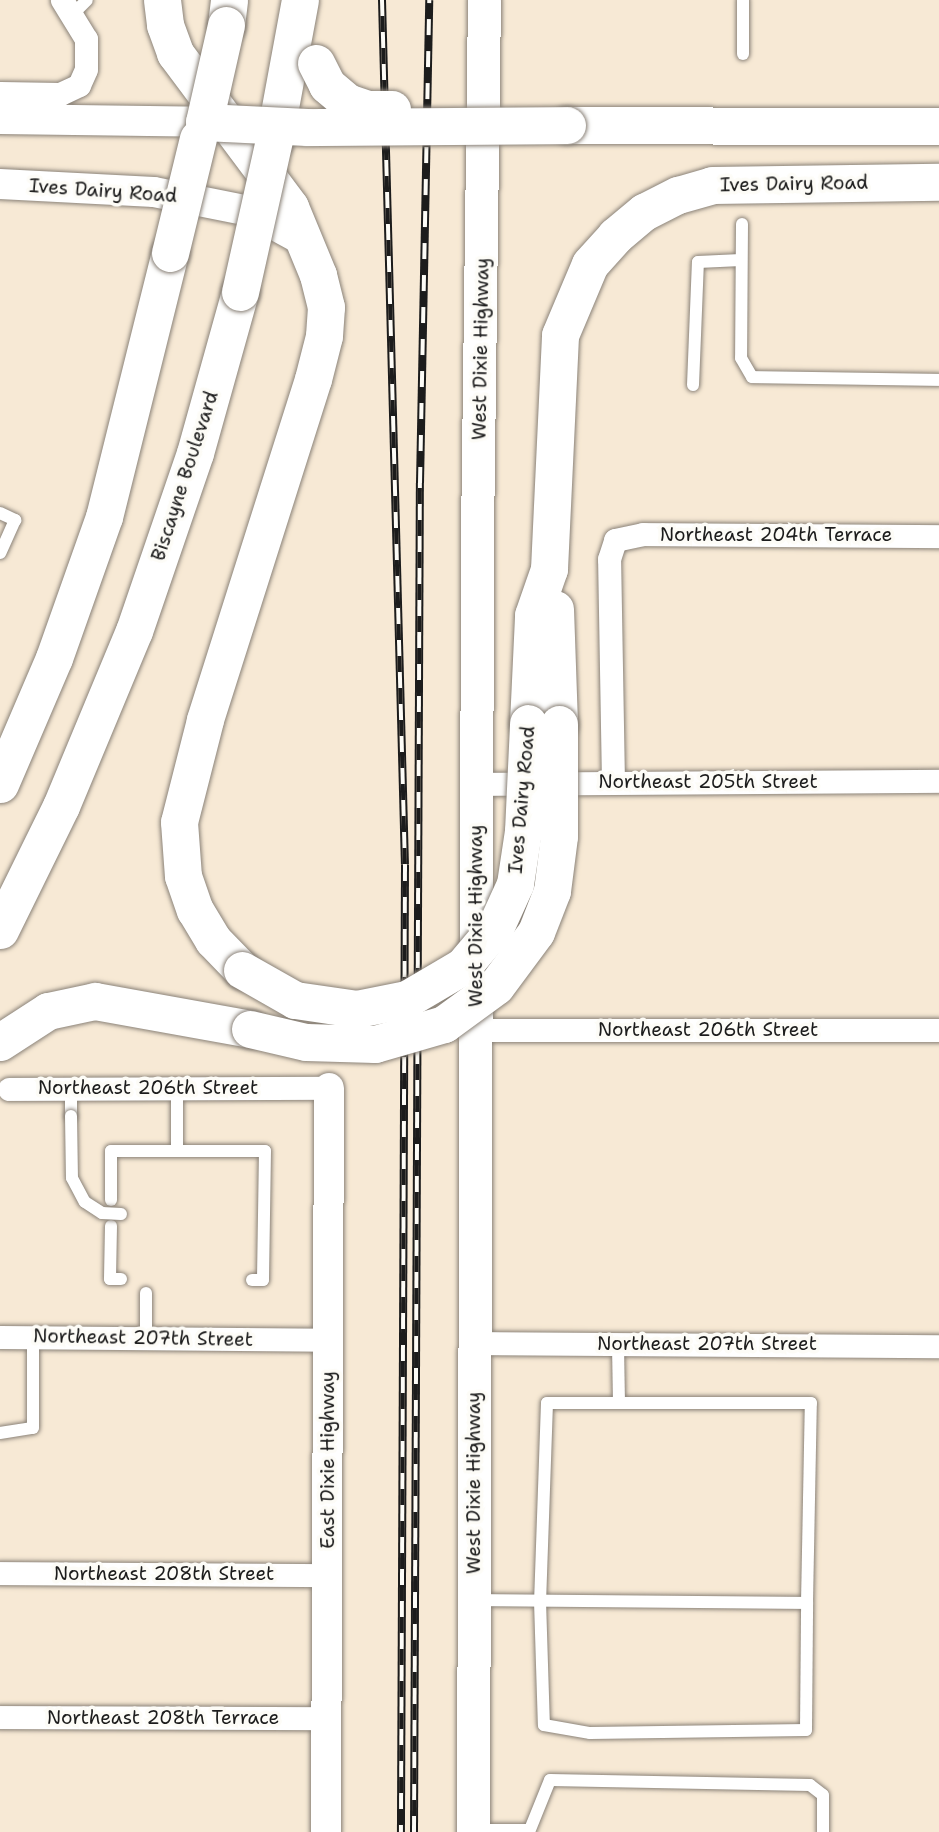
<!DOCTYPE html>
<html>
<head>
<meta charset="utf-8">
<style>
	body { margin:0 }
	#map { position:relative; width:939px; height:1832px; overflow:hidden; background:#f7e9d5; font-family:"Shantell Sans",sans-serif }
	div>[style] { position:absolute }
	.roads { filter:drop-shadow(0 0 2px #8a8278) drop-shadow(0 0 2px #8a8278) }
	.service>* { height:12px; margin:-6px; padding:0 6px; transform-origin:6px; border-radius:6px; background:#fff }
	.minor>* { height:23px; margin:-11.5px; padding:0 11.5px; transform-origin:11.5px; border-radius:11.5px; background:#fff }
	.tertiary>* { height:30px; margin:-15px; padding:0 15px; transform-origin:15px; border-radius:15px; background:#fff }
	.secondary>* { height:33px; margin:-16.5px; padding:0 16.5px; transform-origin:16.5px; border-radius:16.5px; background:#fff }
	.primary>* { height:37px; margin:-18.5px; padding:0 18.5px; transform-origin:18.5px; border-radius:18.5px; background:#fff }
	.rail>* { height:8px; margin-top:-4px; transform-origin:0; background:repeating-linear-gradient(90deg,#fdfcf7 0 16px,#1c1c1c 0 32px); box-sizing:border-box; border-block:2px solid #1c1c1c }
	.bridges { filter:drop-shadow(0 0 2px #8a8278) drop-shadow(0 0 2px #8a8278) }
	.service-bridge>* { height:12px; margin:-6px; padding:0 6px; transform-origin:6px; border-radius:6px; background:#fff }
	.primary-bridge>* { height:37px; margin:-18.5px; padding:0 18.5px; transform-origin:18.5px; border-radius:18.5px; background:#fff }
	span { translate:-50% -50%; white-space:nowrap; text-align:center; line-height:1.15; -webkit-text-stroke:7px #fdfcf7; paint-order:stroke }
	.street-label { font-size:19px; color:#1c1c1c }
</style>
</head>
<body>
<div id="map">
	<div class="roads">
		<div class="service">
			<div style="left:74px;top:13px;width:18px;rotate:-45deg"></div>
			<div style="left:743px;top:54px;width:54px;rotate:-90deg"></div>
			<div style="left:742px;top:224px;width:134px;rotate:90.4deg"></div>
			<div style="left:741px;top:358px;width:22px;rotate:60deg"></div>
			<div style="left:752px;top:377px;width:187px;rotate:0.9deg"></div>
			<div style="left:693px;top:385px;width:123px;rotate:-87.7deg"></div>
			<div style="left:698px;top:262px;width:43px;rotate:-2.7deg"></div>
			<div style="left:0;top:513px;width:17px;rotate:25deg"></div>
			<div style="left:15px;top:520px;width:36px;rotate:114deg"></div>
			<div style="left:71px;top:1116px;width:27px;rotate:-90deg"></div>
			<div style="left:177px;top:1151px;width:63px;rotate:-90deg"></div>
			<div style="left:111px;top:1200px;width:49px;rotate:-90deg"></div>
			<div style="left:111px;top:1151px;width:154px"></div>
			<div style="left:265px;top:1151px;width:129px;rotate:90.9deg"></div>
			<div style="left:263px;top:1280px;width:11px;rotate:180deg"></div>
			<div style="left:111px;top:1226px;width:53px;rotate:91.1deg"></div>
			<div style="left:110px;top:1279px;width:11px"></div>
			<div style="left:146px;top:1338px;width:45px;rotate:-90deg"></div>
			<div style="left:619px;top:1403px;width:72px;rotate:180deg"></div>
			<div style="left:547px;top:1403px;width:198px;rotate:92deg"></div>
			<div style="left:540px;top:1601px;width:124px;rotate:88.2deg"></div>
			<div style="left:544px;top:1725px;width:47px;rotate:9.9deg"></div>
			<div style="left:590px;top:1733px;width:216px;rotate:-0.8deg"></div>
			<div style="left:806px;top:1730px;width:127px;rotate:-89.5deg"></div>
			<div style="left:0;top:1433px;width:33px;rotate:-9deg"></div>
			<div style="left:33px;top:1428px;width:91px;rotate:-90deg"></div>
			<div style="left:474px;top:1600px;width:333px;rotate:0.5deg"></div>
			<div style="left:807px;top:1603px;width:200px;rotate:-88.9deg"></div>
			<div style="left:811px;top:1403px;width:192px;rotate:180deg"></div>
			<div style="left:619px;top:1403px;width:60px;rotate:-91deg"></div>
			<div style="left:473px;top:1830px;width:56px"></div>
			<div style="left:529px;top:1832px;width:56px;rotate:-68deg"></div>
			<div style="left:550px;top:1780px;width:260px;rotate:1.1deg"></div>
			<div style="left:810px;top:1785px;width:16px;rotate:38deg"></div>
			<div style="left:823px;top:1795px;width:37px;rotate:90deg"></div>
		</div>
		<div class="minor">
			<div style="left:0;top:93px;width:60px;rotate:1deg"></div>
			<div style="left:60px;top:94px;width:21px;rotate:-25deg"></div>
			<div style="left:79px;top:85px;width:17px;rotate:-66deg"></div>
			<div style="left:86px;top:69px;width:30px;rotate:-90deg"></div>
			<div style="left:86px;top:39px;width:46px;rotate:-121.6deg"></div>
			<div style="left:613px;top:783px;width:224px;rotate:-91deg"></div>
			<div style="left:609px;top:559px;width:20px;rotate:-72deg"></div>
			<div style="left:615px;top:540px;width:29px;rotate:-12deg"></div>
			<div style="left:643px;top:534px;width:296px;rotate:0.4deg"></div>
			<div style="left:477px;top:784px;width:462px;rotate:-0.4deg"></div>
			<div style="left:476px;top:1030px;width:463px"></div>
			<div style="left:9px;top:1089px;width:320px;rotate:-0.2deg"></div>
			<div style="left:0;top:1337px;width:328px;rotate:0.5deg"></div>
			<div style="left:474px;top:1343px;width:465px;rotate:0.4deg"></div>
			<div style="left:0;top:1573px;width:327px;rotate:0.4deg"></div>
			<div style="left:0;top:1717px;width:326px;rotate:0.2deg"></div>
		</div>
		<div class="tertiary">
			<div style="left:0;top:119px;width:204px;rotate:0.8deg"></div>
			<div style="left:0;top:184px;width:154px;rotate:3deg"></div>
			<div style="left:154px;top:192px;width:97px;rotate:11.3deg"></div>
			<div style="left:249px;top:211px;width:58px;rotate:28.8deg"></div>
			<div style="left:326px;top:1832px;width:744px;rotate:-89.77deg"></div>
		</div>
		<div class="secondary">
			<div style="left:473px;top:1832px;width:1298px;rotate:-89.82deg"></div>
			<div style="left:477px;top:534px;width:534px;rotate:-89.25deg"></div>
		</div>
		<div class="primary">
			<div style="left:162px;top:0;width:25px;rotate:83deg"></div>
			<div style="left:165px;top:25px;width:30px;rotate:70deg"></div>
			<div style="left:175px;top:53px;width:192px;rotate:53.2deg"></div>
			<div style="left:290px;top:207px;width:74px;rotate:67.6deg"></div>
			<div style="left:318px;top:275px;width:33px;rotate:76deg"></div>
			<div style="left:326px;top:307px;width:29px;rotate:94deg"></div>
			<div style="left:324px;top:336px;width:44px;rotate:104.3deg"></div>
			<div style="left:313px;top:379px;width:358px;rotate:107.6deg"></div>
			<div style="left:205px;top:720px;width:105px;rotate:104.3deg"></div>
			<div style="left:179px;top:822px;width:54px;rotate:85.8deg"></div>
			<div style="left:183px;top:876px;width:36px;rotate:71deg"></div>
			<div style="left:195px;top:910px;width:35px;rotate:59deg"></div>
			<div style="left:213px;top:940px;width:42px;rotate:46deg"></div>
			<div style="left:226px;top:25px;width:25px;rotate:-83deg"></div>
			<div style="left:567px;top:125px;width:372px;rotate:0.2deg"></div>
			<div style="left:274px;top:140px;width:142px;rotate:-79.5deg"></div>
			<div style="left:555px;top:609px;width:115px;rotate:88deg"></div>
			<div style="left:528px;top:723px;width:108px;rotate:-87.3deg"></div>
			<div style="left:533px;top:615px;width:49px;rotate:-70.8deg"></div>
			<div style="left:549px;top:569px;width:234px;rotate:-87.3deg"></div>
			<div style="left:560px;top:335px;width:77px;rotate:-67.1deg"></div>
			<div style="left:590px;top:264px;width:38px;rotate:-48deg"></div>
			<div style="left:615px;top:236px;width:38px;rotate:-40deg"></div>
			<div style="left:644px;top:212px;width:38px;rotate:-27deg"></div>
			<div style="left:678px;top:195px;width:35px;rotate:-16deg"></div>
			<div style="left:712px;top:185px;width:227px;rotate:-0.8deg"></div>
			<div style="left:0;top:784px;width:137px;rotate:-66.8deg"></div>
			<div style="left:54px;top:658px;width:150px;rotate:-70.5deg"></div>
			<div style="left:104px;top:517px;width:272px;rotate:-76deg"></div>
			<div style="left:0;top:930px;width:138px;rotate:-63.8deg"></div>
			<div style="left:61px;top:806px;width:190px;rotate:-67.4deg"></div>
			<div style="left:134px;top:631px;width:188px;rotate:-71.1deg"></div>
			<div style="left:195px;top:453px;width:167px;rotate:-74.4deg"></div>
			<div style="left:0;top:1042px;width:57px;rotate:-32.9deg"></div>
			<div style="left:48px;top:1011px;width:48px;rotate:-12deg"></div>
			<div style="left:95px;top:1001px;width:158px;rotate:10.2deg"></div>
		</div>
	</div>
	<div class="rail">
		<div style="left:382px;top:0;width:865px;rotate:88.48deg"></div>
		<div style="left:405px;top:865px;width:967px;rotate:90.24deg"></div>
		<div style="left:414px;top:1832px;width:1349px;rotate:-89.75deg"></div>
		<div style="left:420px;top:483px;width:483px;rotate:-88.9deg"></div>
	</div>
	<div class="bridges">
		<div class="service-bridge">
			<div style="left:71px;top:1116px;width:62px;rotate:89.1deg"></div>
			<div style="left:72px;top:1178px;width:27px;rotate:62deg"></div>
			<div style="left:85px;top:1202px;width:20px;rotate:33deg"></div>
			<div style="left:102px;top:1213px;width:19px;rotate:3deg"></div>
		</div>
		<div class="primary-bridge">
			<div style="left:226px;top:25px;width:99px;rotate:102.8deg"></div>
			<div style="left:204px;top:122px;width:103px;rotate:2.8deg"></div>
			<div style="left:307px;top:127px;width:260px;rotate:-0.4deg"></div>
			<div style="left:316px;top:63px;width:25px;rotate:63deg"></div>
			<div style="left:327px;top:85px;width:26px;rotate:40deg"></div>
			<div style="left:347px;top:102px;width:21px;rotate:19deg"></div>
			<div style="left:367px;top:109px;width:25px"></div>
			<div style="left:170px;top:253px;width:118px;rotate:-76.3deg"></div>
			<div style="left:240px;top:292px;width:156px;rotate:-77.4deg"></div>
			<div style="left:242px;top:970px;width:61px;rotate:29.5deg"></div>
			<div style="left:295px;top:1000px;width:63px;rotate:8.3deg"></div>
			<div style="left:357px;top:1009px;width:51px;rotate:-11.3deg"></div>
			<div style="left:407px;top:999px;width:65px;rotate:-30.5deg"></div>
			<div style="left:463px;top:966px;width:50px;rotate:-49.9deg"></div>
			<div style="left:495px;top:928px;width:48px;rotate:-65.6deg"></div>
			<div style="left:515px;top:884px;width:54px;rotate:-81.4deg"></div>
			<div style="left:523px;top:831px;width:108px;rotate:-87.3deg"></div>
			<div style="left:250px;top:1029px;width:57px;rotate:13.1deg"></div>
			<div style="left:306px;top:1042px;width:69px;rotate:1.7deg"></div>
			<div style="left:375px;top:1044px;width:72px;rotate:-16.2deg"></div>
			<div style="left:444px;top:1024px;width:64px;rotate:-36.2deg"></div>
			<div style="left:496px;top:986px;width:67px;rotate:-53.5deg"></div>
			<div style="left:536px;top:932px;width:44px;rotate:-68.7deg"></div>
			<div style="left:552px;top:891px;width:55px;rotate:-82.7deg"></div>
			<div style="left:559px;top:836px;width:112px;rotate:-90deg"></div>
		</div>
	</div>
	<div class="street-label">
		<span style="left:794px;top:184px;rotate:-1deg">Ives Dairy Road</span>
		<span style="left:103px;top:191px;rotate:4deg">Ives Dairy Road</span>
		<span style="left:481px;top:349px;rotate:-89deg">West Dixie Highway</span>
		<span style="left:185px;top:476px;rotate:-72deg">Biscayne Boulevard</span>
		<span style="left:776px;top:535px">Northeast 204th Terrace</span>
		<span style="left:708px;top:782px">Northeast 205th Street</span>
		<span style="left:522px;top:800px;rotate:-85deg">Ives Dairy Road</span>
		<span style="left:476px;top:916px;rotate:-90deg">West Dixie Highway</span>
		<span style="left:708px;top:1030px">Northeast 206th Street</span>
		<span style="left:148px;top:1088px">Northeast 206th Street</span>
		<span style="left:143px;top:1338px;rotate:1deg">Northeast 207th Street</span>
		<span style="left:707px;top:1344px">Northeast 207th Street</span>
		<span style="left:328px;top:1460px;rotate:-90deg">East Dixie Highway</span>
		<span style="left:474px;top:1483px;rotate:-90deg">West Dixie Highway</span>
		<span style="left:164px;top:1574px">Northeast 208th Street</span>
		<span style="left:163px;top:1718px">Northeast 208th Terrace</span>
	</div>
</div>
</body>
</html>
